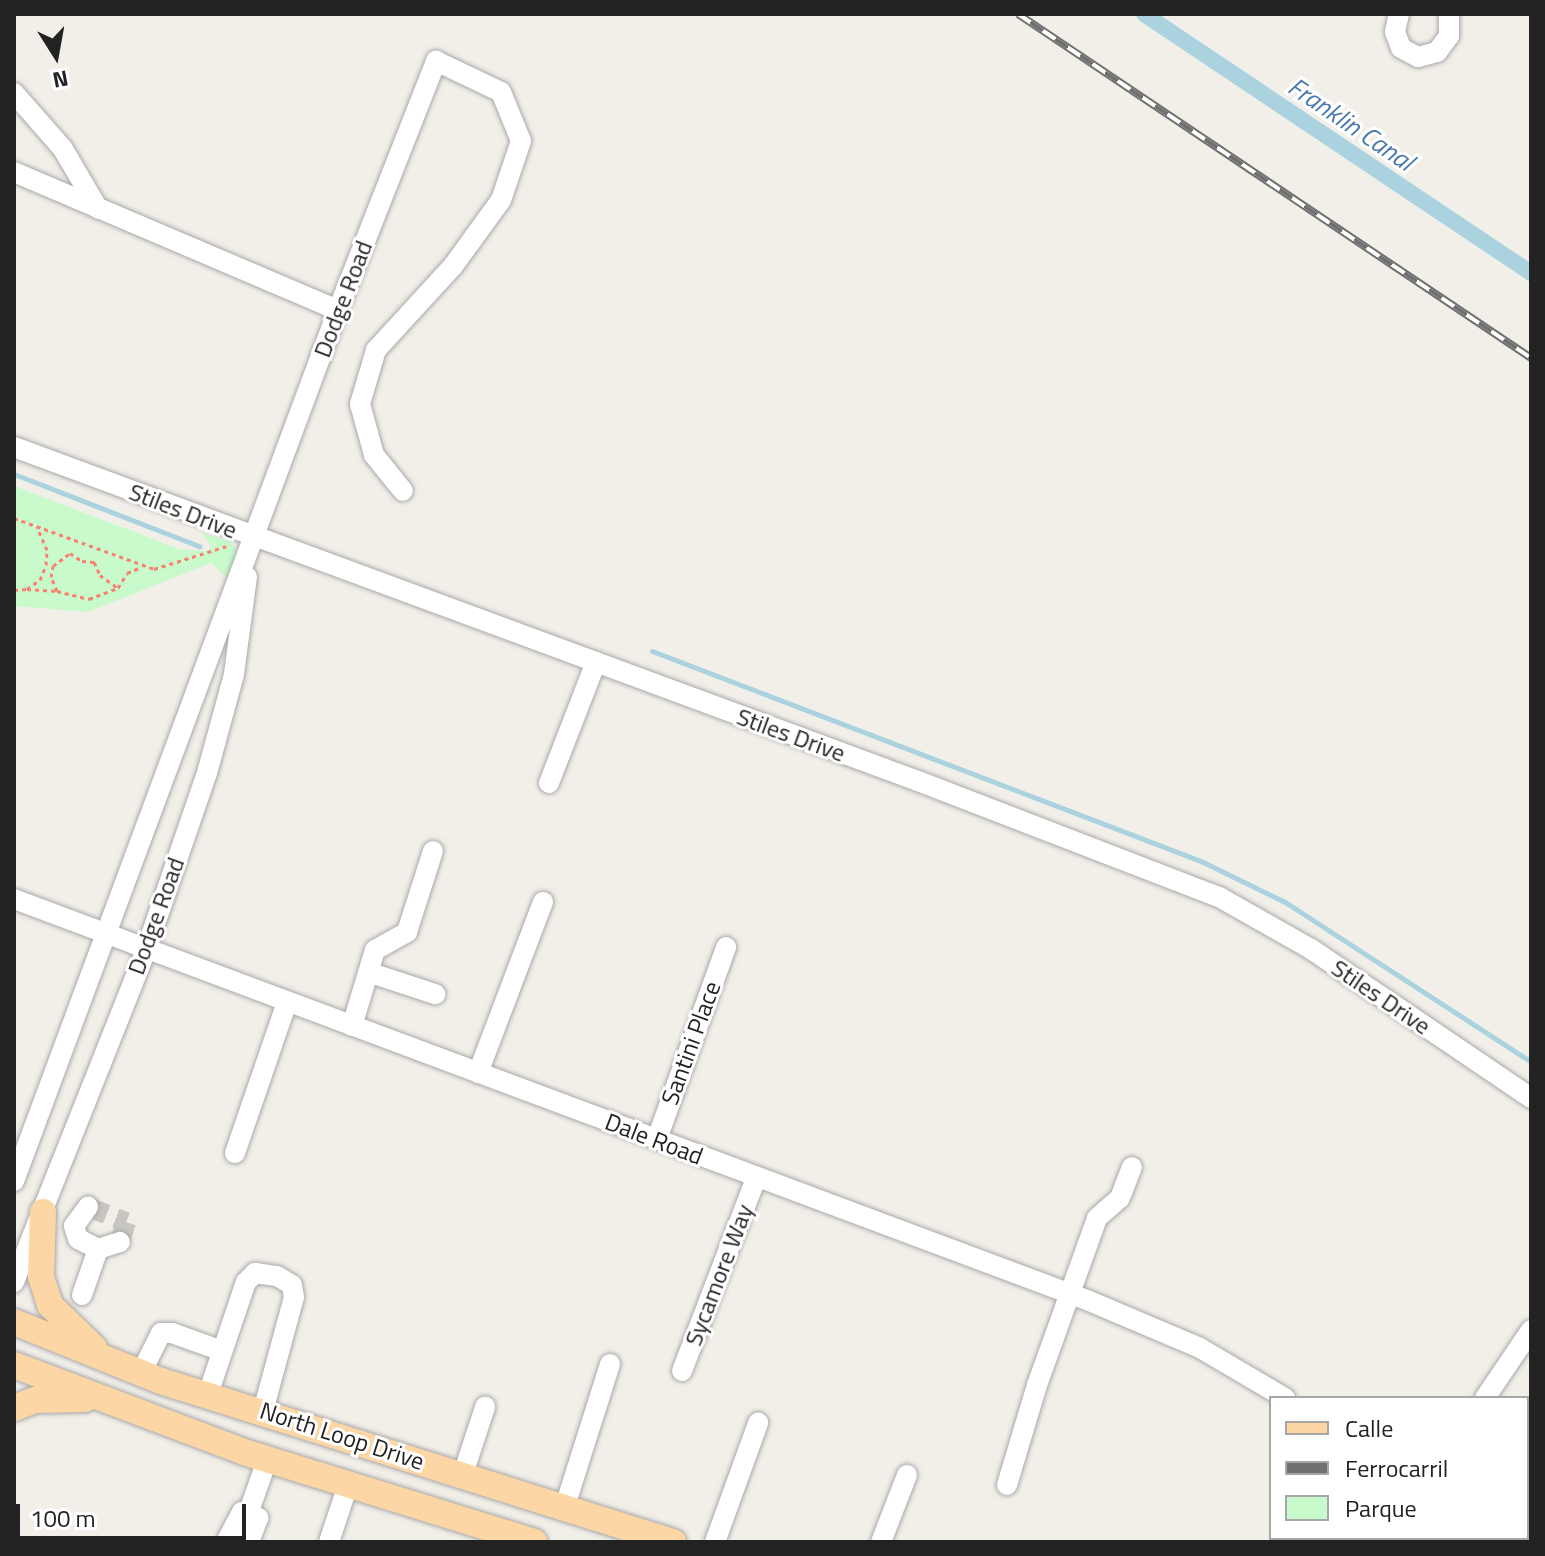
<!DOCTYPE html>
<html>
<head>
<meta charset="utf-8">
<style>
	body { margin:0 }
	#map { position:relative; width:1545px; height:1556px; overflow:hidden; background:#f2efe9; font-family:"Titillium Web",sans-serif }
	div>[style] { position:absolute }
	.park>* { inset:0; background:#c8facc }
	.stream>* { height:5px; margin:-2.5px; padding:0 2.5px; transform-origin:2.5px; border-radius:2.5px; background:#aad3df }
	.canal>* { height:16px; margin:-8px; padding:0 8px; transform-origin:8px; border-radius:8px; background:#aad3df }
	.minor-tunnel>* { height:20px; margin-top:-10px; transform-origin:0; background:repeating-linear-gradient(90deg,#c8c6c1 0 20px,transparent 0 30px) }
	.path>* { height:3px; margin-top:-1.5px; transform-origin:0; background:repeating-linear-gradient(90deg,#fa8072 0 4px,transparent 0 8px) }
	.roads { filter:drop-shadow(0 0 2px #a9a9a9) drop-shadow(0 0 2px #a9a9a9) }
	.minor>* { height:20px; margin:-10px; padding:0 10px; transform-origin:10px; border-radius:10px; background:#fff }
	.major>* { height:26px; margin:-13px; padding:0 13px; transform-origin:13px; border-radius:13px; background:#fcd6a4 }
	.rail>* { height:8px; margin-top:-4px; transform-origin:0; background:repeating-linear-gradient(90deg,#fff 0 15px,#707070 0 30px); box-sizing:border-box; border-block:2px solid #707070 }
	span { translate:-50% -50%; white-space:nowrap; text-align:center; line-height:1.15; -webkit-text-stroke:6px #fff; paint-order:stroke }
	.street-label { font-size:24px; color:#222 }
	.water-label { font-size:26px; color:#4a7aab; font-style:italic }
	.frame { position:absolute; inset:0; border:16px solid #222; pointer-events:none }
	.legend { position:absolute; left:1269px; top:1396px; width:260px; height:144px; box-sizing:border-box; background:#fff; border:2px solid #a7a7a7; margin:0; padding:10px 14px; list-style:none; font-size:24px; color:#222 }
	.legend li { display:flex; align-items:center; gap:16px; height:40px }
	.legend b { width:40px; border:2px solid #a7a7a7 }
	.north { position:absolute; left:16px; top:16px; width:80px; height:80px; -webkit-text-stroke:6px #fff; paint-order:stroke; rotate:169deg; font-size:22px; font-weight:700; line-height:32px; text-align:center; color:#222 }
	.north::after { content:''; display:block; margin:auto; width:28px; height:36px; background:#222; clip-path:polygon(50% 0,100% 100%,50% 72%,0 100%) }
	.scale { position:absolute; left:16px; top:1504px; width:230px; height:36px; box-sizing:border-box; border:4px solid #222; border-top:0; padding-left:10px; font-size:24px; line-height:28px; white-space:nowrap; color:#222; -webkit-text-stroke:6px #fff; paint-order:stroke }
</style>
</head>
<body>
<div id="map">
	<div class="park">
		<div style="clip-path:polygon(14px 486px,179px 549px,208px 551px,211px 546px,201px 532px,231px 542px,238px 552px,232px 582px,211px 563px,88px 612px,14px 606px)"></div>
	</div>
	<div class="stream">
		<div style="left:14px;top:474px;width:199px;rotate:21.3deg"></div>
		<div style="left:652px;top:651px;width:590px;rotate:20.95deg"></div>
		<div style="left:1203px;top:862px;width:91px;rotate:26deg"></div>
		<div style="left:1285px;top:902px;width:293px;rotate:33deg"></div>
	</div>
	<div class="canal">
		<div style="left:1144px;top:14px;width:466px;rotate:33.8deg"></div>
	</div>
	<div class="minor-tunnel">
		<div style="left:88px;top:1207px;width:41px;rotate:21.5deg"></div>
		<div style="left:126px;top:1222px;width:21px;rotate:107deg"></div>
	</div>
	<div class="path">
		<div style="left:14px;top:518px;width:149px;rotate:20deg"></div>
		<div style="left:154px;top:569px;width:80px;rotate:-17.5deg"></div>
		<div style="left:27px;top:589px;width:30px;rotate:4deg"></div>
		<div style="left:57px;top:591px;width:33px;rotate:14deg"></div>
		<div style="left:89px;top:599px;width:31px;rotate:-21deg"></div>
		<div style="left:118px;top:588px;width:17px;rotate:-59deg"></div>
		<div style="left:127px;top:573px;width:16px;rotate:-22deg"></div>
		<div style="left:14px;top:590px;width:13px;rotate:-4deg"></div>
		<div style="left:27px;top:589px;width:16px;rotate:-35deg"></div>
		<div style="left:40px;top:580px;width:16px;rotate:-68deg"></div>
		<div style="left:46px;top:565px;width:15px;rotate:-86deg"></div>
		<div style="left:47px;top:550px;width:26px;rotate:-113deg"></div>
		<div style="left:57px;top:591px;width:15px;rotate:-113deg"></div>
		<div style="left:51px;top:577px;width:11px;rotate:-80deg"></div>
		<div style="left:53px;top:566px;width:21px;rotate:-37deg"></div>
		<div style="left:70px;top:553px;width:14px;rotate:34deg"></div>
		<div style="left:82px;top:561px;width:12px;rotate:5deg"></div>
		<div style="left:94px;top:562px;width:14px;rotate:65deg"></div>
		<div style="left:100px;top:575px;width:22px;rotate:36deg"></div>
	</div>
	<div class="roads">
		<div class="minor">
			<div style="left:1399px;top:14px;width:18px;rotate:103deg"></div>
			<div style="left:1395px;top:32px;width:17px;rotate:69deg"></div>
			<div style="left:1401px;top:48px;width:19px;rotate:28deg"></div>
			<div style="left:1418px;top:57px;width:20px;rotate:-15deg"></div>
			<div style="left:1437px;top:52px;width:20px;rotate:-53deg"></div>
			<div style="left:1449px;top:36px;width:22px;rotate:-90deg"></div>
			<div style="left:14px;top:93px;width:74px;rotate:48.8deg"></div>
			<div style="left:63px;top:149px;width:69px;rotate:59.7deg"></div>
			<div style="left:14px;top:172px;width:352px;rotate:23.1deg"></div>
			<div style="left:14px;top:447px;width:964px;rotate:20.28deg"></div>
			<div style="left:918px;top:781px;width:323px;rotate:21.1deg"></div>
			<div style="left:1219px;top:897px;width:106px;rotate:29.5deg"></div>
			<div style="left:1311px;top:949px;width:266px;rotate:34.1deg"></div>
			<div style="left:549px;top:783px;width:130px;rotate:-68.8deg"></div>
			<div style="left:14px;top:899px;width:1145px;rotate:20.49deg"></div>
			<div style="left:1087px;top:1300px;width:123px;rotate:23deg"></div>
			<div style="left:1200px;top:1348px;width:99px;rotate:30.5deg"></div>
			<div style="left:368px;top:972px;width:71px;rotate:18.2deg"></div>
			<div style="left:352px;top:1026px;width:79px;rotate:-73.2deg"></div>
			<div style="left:375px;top:950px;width:37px;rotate:-29deg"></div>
			<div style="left:407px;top:932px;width:85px;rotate:-72.2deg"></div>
			<div style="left:478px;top:1073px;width:183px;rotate:-69.2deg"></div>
			<div style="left:657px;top:1139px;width:204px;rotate:-70.2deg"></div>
			<div style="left:235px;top:1153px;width:160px;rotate:-71deg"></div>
			<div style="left:14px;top:1181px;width:929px;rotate:-69.6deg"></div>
			<div style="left:338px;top:310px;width:268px;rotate:-68.5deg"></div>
			<div style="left:436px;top:61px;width:72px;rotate:25.5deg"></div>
			<div style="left:501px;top:92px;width:53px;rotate:67.8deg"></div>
			<div style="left:521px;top:141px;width:62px;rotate:108.7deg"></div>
			<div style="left:501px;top:200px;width:82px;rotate:126deg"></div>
			<div style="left:453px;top:266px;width:114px;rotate:132.5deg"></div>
			<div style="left:376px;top:350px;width:56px;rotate:106.5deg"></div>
			<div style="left:360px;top:404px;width:53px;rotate:74.6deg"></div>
			<div style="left:374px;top:455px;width:46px;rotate:51.1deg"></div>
			<div style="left:98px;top:1249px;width:23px;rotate:-18deg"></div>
			<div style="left:14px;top:1282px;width:357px;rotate:-68.3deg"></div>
			<div style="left:146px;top:950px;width:187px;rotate:-71deg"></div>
			<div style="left:207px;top:773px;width:103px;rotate:-74.7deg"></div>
			<div style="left:234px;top:674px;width:98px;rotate:-82.4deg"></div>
			<div style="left:82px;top:1295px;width:49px;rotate:-70.8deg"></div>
			<div style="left:98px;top:1249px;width:22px;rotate:-153deg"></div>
			<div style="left:78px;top:1239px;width:14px;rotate:-107deg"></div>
			<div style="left:74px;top:1226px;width:24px;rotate:-54deg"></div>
			<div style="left:682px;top:1371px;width:207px;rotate:-69deg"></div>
			<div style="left:141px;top:1373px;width:45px;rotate:-63.4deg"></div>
			<div style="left:161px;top:1333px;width:11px"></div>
			<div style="left:172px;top:1333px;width:53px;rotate:19.8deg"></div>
			<div style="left:208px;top:1394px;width:118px;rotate:-71.3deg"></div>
			<div style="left:246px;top:1282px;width:13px;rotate:-45deg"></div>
			<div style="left:255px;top:1273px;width:22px;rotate:8deg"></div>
			<div style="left:277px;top:1276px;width:17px;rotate:31deg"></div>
			<div style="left:292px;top:1285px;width:12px;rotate:81deg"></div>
			<div style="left:294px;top:1297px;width:118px;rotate:105.2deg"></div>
			<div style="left:1485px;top:1398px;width:82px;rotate:-55.9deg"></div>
			<div style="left:463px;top:1474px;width:71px;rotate:-71.8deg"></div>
			<div style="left:1007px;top:1485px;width:104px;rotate:-73.3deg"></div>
			<div style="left:1037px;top:1385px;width:177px;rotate:-70.2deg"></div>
			<div style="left:1097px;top:1218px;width:30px;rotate:-41deg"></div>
			<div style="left:1120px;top:1198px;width:33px;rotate:-69deg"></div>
			<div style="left:565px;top:1506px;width:149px;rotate:-72.4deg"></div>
			<div style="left:1491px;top:1538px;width:7px;rotate:34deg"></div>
			<div style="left:226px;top:1542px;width:34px;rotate:-62deg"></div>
			<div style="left:242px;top:1512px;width:6px;rotate:18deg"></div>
			<div style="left:249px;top:1542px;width:26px;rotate:-69deg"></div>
			<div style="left:258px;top:1518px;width:11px;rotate:-158deg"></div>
			<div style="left:248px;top:1514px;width:57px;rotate:-70.6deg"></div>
			<div style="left:329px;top:1542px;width:60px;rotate:-71.6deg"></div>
			<div style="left:715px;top:1542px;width:127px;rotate:-70.1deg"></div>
			<div style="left:881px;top:1542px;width:72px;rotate:-68.8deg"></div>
			<div style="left:1387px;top:1542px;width:4px;rotate:-63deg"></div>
		</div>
		<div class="major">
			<div style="left:43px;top:1212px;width:65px;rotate:91.8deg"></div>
			<div style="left:41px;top:1277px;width:29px;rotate:72deg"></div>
			<div style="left:50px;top:1305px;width:62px;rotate:44.3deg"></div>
			<div style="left:14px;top:1322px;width:158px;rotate:21.9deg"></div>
			<div style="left:161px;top:1381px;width:537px;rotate:17.46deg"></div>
			<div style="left:14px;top:1365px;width:246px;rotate:20.7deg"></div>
			<div style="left:244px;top:1452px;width:304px;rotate:17.2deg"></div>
			<div style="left:14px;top:1408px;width:22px;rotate:-21deg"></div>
			<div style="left:35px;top:1400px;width:50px;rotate:-1.1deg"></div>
		</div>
	</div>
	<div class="rail">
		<div style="left:1018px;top:14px;width:618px;rotate:33.84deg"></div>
	</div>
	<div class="street-label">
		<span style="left:343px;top:299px;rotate:-69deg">Dodge Road</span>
		<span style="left:183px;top:511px;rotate:21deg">Stiles Drive</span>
		<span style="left:791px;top:735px;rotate:20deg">Stiles Drive</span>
		<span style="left:156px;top:916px;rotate:-70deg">Dodge Road</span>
		<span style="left:1381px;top:997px;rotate:34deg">Stiles Drive</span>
		<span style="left:691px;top:1043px;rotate:-70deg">Santini Place</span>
		<span style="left:654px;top:1139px;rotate:21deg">Dale Road</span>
		<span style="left:719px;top:1275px;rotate:-69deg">Sycamore Way</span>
		<span style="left:342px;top:1436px;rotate:18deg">North Loop Drive</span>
	</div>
	<div class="water-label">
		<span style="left:1351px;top:124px;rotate:34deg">Franklin Canal</span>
	</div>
	<div class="frame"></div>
	<ul class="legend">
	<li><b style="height:10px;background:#fcd6a4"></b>Calle</li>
	<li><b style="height:10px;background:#707070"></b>Ferrocarril</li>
	<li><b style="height:22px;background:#c8facc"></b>Parque</li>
	</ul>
	<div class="north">N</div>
	<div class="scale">100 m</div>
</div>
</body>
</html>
